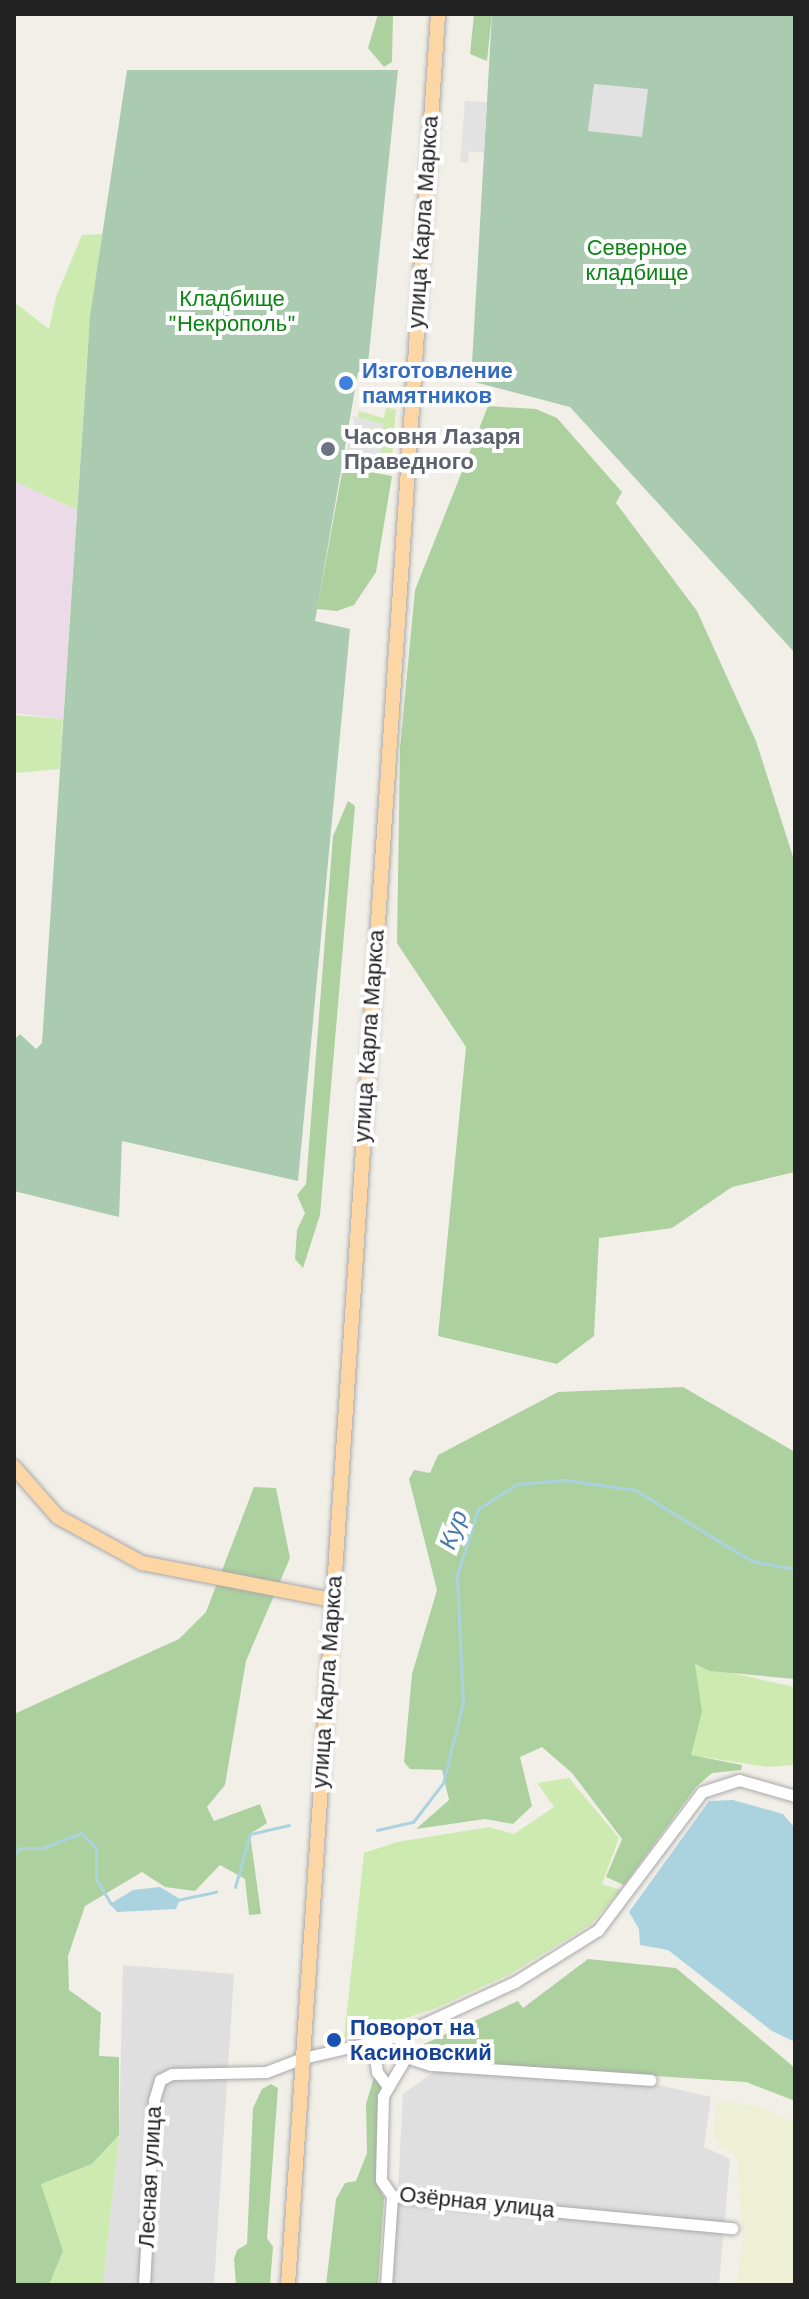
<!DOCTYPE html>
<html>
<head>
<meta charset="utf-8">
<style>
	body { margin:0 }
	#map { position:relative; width:809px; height:2299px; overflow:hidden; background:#f2efe9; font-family:"Work Sans",sans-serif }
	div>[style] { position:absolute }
	.residential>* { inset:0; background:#e0dfdf }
	.industrial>* { inset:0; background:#ebdbe8 }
	.farmland>* { inset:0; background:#eef0d5 }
	.grass>* { inset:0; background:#cdebb0 }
	.forest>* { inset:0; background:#add19e }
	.cemetery>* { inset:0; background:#aacbaf }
	.parking>* { inset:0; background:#e2e2e2 }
	.water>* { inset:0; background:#aad3df }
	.stream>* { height:3px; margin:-1.5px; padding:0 1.5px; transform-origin:1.5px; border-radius:1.5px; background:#aad3df }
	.roads { filter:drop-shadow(0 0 2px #a9a9a9) drop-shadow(0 0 2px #a9a9a9) }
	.minor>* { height:11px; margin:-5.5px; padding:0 5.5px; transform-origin:5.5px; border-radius:5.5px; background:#fff }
	.major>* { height:14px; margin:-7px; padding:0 7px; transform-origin:7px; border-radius:7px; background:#fcd6a4 }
	.dots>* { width:22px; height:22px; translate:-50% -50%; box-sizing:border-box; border:4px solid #fff; border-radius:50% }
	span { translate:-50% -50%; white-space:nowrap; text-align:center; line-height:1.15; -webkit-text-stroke:8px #fff; paint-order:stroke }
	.street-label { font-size:22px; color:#222 }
	.park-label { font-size:22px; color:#0c8416 }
	.shop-label { font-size:22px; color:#366cbe; font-weight:700 }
	.left { translate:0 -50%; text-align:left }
	.worship-label { font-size:22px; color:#5b616d; font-weight:700 }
	.transit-label { font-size:22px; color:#164399; font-weight:700 }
	.water-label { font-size:24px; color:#4a7aab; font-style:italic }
	.frame { position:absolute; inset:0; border:16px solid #222; pointer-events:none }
</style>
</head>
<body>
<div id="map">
	<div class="residential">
		<div style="clip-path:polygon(123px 1965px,234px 1974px,214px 2285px,103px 2285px,119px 2135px)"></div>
		<div style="clip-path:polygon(437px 2070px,636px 2080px,711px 2097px,704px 2147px,730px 2159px,719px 2285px,393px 2285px,403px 2094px)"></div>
	</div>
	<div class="industrial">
		<div style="clip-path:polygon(14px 481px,77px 510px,63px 719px,14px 713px)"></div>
	</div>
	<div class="farmland">
		<div style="clip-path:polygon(717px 2100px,763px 2107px,795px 2123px,795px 2285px,737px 2285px,743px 2235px,737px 2157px,713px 2139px)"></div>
	</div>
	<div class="grass">
		<div style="clip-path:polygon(102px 234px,88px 342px,77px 510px,14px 481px,14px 302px,49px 329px,56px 297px,82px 235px)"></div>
		<div style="clip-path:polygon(386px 408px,396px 409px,392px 458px,380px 456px,383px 425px,358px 418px,359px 411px,384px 418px)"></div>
		<div style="clip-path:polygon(14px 715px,63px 719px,60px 769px,14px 773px)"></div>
		<div style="clip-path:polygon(673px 1660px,795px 1687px,795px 1765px,768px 1767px,703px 1757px,661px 1797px)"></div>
		<div style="clip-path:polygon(569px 1778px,619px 1838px,602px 1884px,621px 1890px,590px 1925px,510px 1974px,436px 2008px,344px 2039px,364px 1853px,397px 1842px,489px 1827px,514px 1834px,554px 1807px,537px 1783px)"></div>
		<div style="clip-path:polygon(119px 2135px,103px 2285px,49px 2285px,63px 2251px,40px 2184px,92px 2164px)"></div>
	</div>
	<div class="forest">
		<div style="clip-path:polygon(378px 14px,393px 14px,392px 62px,384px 67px,368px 48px)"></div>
		<div style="clip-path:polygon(474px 14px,492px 14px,487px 61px,470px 54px)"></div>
		<div style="clip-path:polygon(488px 406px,536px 409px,557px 418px,622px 492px,616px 503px,697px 611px,756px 741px,795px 863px,795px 1172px,732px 1187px,672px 1228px,599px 1238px,594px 1336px,557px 1364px,438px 1336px,466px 1047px,397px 943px,400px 749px,415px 590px)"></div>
		<div style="clip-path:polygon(343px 467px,392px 476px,376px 572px,354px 605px,337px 611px,317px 609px)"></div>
		<div style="clip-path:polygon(348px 801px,355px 806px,320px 1215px,303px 1268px,295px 1259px,297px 1230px,305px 1213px,297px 1195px,306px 1184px,333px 836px)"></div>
		<div style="clip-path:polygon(683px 1387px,795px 1452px,795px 1679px,710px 1671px,695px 1664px,702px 1712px,691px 1755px,742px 1765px,741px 1770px,712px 1773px,696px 1787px,624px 1885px,606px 1877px,622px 1839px,572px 1773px,542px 1747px,520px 1757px,532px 1806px,513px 1824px,485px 1819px,416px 1829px,449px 1800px,442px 1770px,410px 1769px,404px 1762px,412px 1674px,437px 1590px,409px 1479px,414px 1470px,430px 1473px,438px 1455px,558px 1392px)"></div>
		<div style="clip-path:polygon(254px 1487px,276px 1488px,290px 1558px,246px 1661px,225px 1785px,207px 1807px,214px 1821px,260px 1804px,267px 1823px,250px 1834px,261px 1914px,249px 1915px,245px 1879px,220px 1865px,195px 1891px,165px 1887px,142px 1872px,85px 1906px,68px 1956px,69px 1990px,101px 2013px,99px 2056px,119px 2057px,119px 2135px,92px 2164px,41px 2184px,63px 2251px,49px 2285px,14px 2285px,14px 1714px,179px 1639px,206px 1612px)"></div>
		<div style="clip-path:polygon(588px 1959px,676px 1968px,795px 2068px,795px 2101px,746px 2082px,411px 2060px,415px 2049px,424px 2044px,518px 2001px,523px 2008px)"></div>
		<div style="clip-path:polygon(374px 2077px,384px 2087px,377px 2183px,384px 2198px,378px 2285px,326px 2285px,336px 2199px,345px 2183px,356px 2181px,367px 2153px,366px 2104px)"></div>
		<div style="clip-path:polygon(271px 2084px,278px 2088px,267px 2238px,273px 2247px,270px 2285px,236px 2285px,234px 2259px,237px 2250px,247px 2244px,253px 2108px,262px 2089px)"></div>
	</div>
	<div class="cemetery">
		<div style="clip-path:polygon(492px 14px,795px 14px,795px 653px,570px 407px,471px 381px)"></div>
		<div style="clip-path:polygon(127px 70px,398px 70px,367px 373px,358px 372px,315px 621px,350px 629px,298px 1181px,122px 1141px,119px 1217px,14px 1191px,14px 1040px,20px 1034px,36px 1049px,42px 1043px,90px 316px)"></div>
	</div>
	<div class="parking">
		<div style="clip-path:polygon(594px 84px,648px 89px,642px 137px,588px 131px)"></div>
		<div style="clip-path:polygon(465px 101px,487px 102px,484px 153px,469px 151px,468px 163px,460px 162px)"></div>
		<div style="clip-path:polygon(352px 416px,384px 424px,380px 456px,346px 451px,355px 424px)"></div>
	</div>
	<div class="water">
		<div style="clip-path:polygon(733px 1800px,783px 1814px,795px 1828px,795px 2042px,772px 2031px,668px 1950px,640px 1945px,639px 1929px,629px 1912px,709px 1801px)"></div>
		<div style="clip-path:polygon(160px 1887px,180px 1899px,176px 1909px,117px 1912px,110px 1904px,133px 1890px)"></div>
	</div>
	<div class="stream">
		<div style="left:377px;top:1830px;width:37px;rotate:-13deg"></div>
		<div style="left:413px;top:1822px;width:49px;rotate:-52.4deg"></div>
		<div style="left:443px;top:1783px;width:82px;rotate:-76deg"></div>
		<div style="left:463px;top:1703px;width:128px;rotate:-92.7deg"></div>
		<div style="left:457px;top:1575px;width:69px;rotate:-72.3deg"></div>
		<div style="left:478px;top:1509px;width:46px;rotate:-32.7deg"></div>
		<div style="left:517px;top:1484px;width:48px;rotate:-4.8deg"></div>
		<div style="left:565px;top:1480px;width:71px;rotate:8.1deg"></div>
		<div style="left:635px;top:1490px;width:137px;rotate:31.3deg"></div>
		<div style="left:752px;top:1561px;width:44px;rotate:10.5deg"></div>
		<div style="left:14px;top:1856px;width:9px;rotate:-58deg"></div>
		<div style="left:19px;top:1848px;width:23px"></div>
		<div style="left:42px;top:1848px;width:42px;rotate:-21deg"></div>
		<div style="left:81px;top:1833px;width:21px;rotate:45deg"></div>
		<div style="left:96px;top:1848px;width:31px;rotate:90deg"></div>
		<div style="left:96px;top:1879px;width:29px;rotate:59deg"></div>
		<div style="left:235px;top:1887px;width:55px;rotate:-74.2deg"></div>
		<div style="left:250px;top:1834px;width:40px;rotate:-13deg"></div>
		<div style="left:177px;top:1900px;width:40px;rotate:-12deg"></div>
	</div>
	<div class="roads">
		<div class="minor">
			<div style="left:398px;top:2036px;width:22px;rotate:69deg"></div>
			<div style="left:406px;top:2057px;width:45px;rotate:120.5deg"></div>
			<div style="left:383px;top:2096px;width:84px;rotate:91.4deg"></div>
			<div style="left:381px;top:2180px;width:19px;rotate:55deg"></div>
			<div style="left:392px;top:2196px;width:342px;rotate:5.4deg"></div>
			<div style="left:373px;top:2043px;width:29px;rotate:82deg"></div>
			<div style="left:377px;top:2072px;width:15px;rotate:53deg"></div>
			<div style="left:406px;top:2057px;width:26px;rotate:18deg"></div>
			<div style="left:431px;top:2065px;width:220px;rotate:3.9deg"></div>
			<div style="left:144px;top:2285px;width:185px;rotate:-86.9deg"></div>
			<div style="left:154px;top:2100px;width:21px;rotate:-73deg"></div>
			<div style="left:160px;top:2080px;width:13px;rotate:-27deg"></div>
			<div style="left:172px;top:2074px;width:94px;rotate:-1.2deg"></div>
			<div style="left:266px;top:2072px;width:40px;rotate:-21deg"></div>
			<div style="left:303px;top:2058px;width:98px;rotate:-13deg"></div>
			<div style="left:398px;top:2036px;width:129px;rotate:-24.8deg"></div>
			<div style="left:515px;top:1982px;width:98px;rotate:-32.1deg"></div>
			<div style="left:598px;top:1930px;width:173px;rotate:-53deg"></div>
			<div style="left:702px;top:1792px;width:39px;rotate:-18deg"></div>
			<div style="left:739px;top:1780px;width:58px;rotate:15.9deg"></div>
			<div style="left:386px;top:2285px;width:89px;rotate:-86.1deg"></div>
		</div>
		<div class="major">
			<div style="left:14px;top:1467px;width:67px;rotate:48.7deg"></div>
			<div style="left:58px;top:1517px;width:96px;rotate:28.7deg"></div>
			<div style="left:142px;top:1563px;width:195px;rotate:11deg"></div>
			<div style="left:288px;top:2285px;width:2276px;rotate:-86.22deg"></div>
		</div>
	</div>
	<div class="dots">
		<div style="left:346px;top:383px;background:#3f7fe0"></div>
		<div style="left:328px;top:449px;background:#6b7280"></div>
		<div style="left:334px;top:2040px;background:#1a4fb4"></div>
	</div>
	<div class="street-label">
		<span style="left:423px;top:222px;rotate:-86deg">улица Карла Маркса</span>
		<span style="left:369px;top:1036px;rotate:-86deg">улица Карла Маркса</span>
		<span style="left:327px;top:1682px;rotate:-86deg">улица Карла Маркса</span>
		<span style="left:150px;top:2177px;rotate:-87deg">Лесная улица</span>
		<span style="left:477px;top:2202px;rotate:6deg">Озёрная улица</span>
	</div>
	<div class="park-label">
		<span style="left:637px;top:260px">Северное<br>кладбище</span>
		<span style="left:232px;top:311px">Кладбище<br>"Некрополь"</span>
	</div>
	<div class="shop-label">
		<span class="left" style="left:362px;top:383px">Изготовление<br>памятников</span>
	</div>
	<div class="worship-label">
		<span class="left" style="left:344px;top:449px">Часовня Лазаря<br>Праведного</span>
	</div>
	<div class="transit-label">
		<span class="left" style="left:350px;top:2040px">Поворот на<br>Касиновский</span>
	</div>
	<div class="water-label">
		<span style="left:454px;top:1530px;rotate:-70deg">Кур</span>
	</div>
	<div class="frame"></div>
</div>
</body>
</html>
